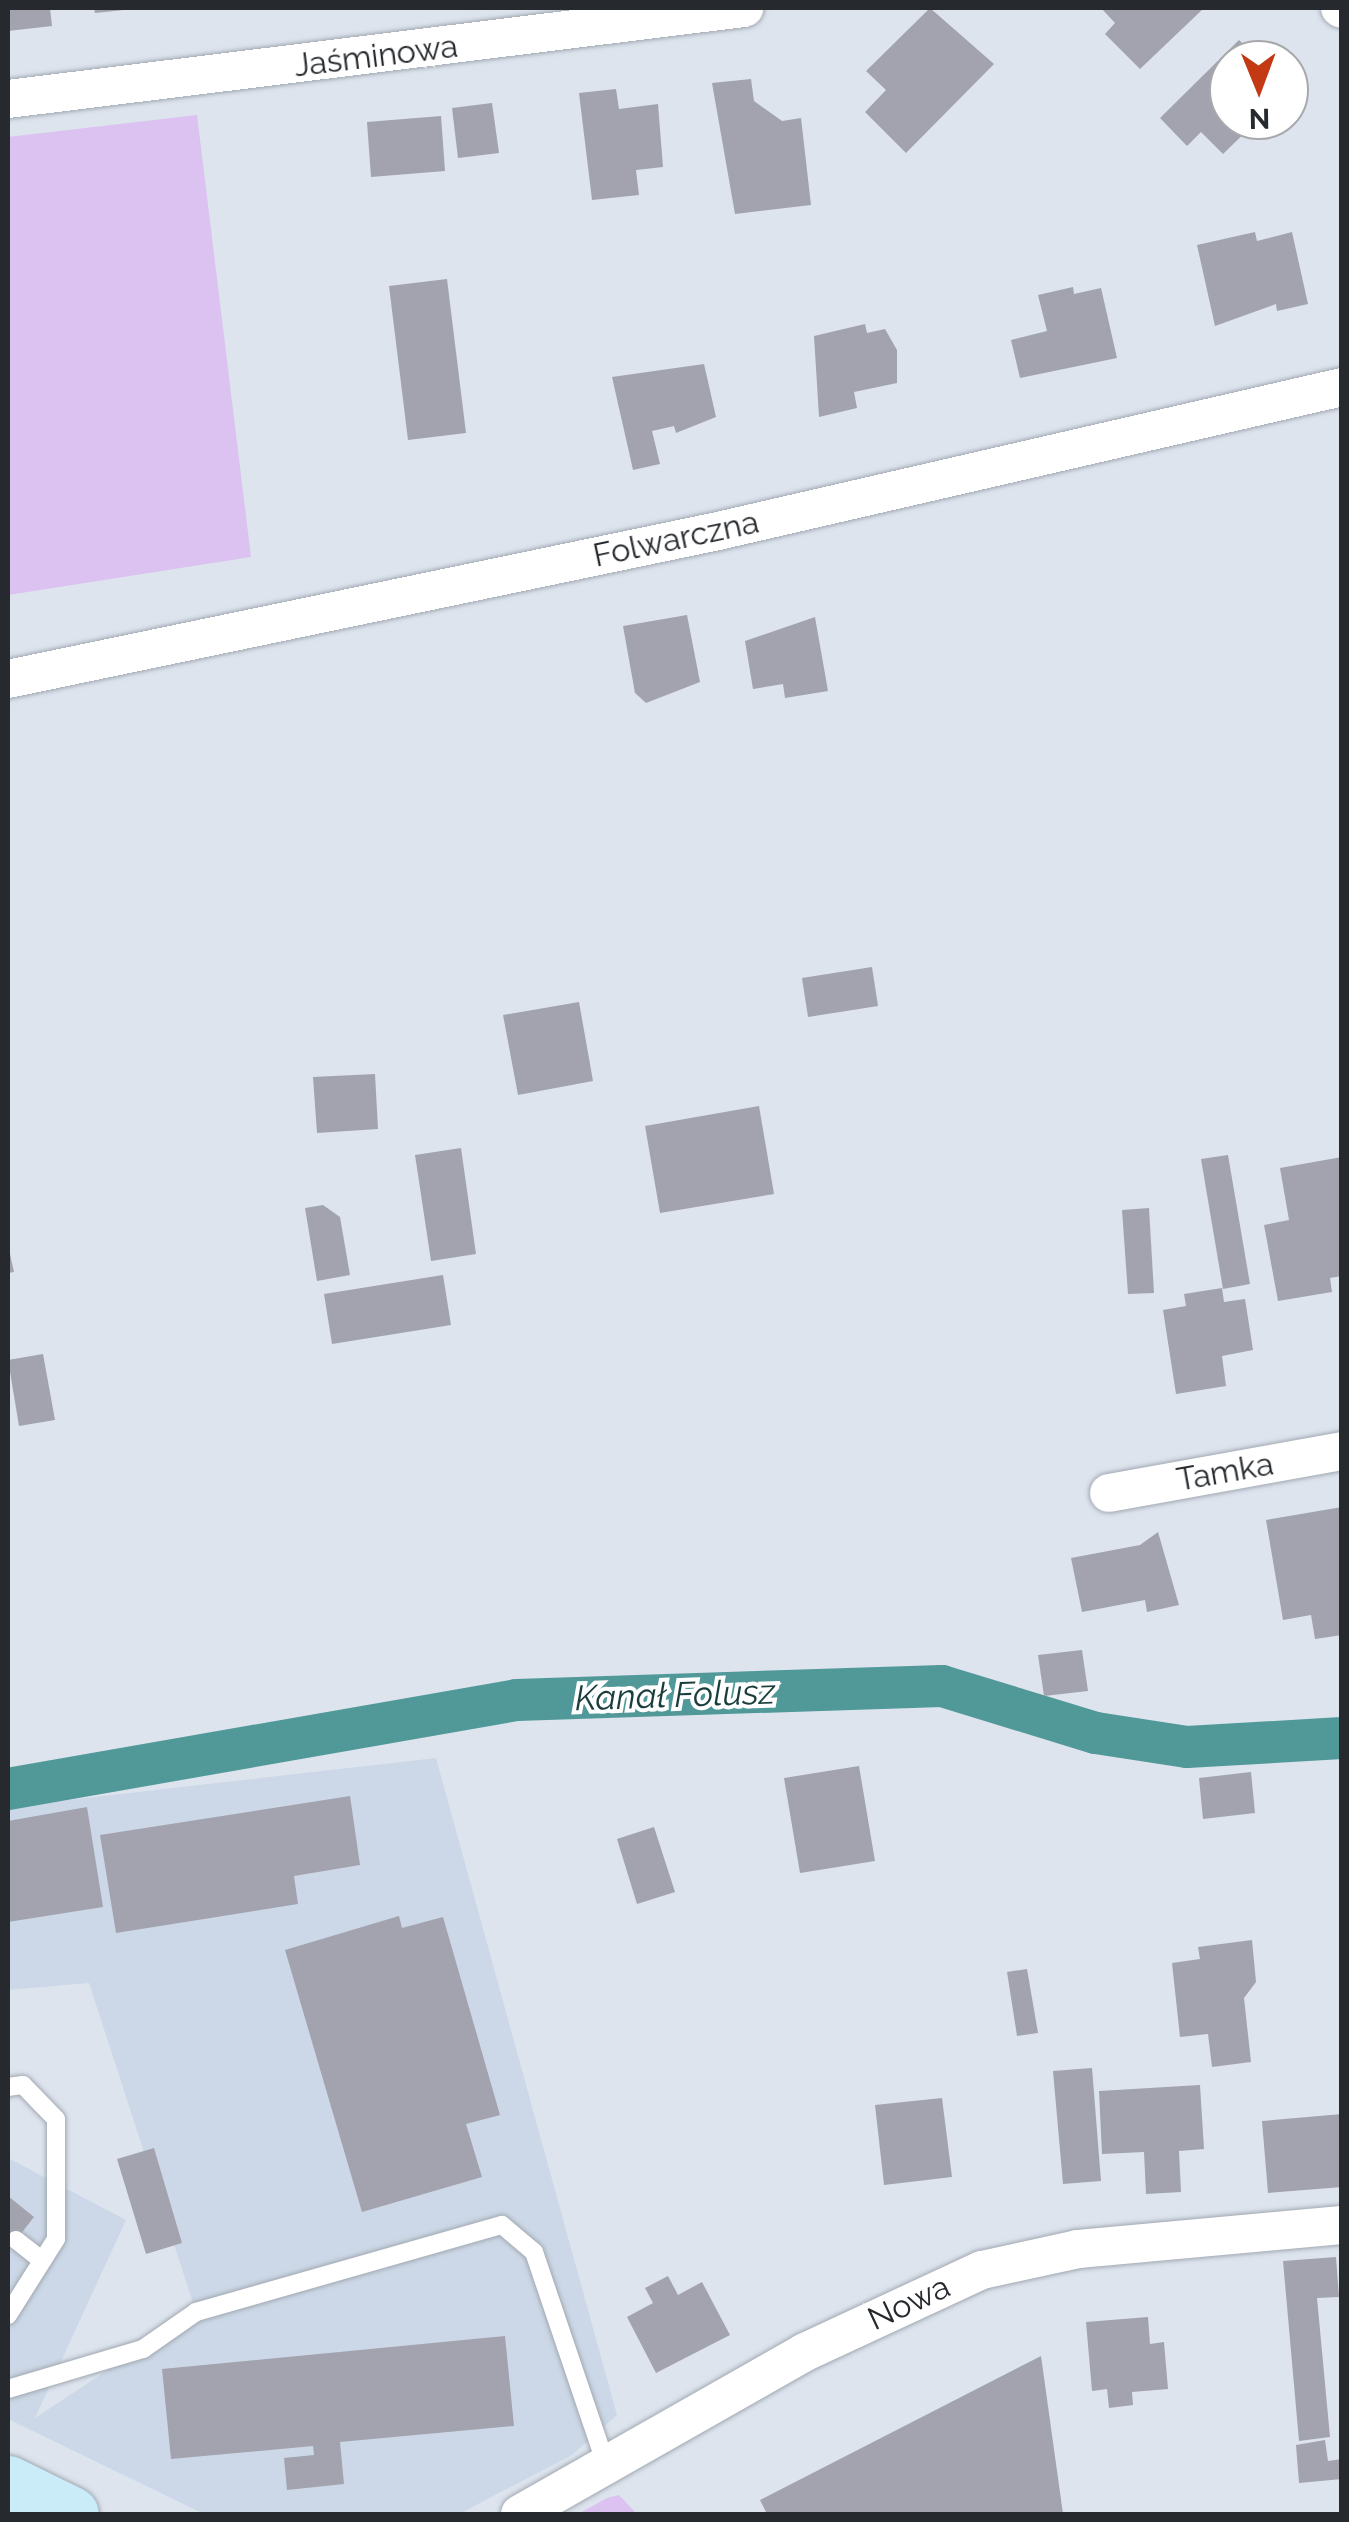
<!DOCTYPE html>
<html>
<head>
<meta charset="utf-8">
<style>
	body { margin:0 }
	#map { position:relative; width:1349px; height:2522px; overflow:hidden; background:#dde4ee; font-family:Raleway,sans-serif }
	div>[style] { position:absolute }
	.built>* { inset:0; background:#ccd8e7 }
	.green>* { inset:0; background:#dbc2f0 }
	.canal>* { height:42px; margin:-21px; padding:0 21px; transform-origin:21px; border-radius:21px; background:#519999 }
	.building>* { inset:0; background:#a2a3ae }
	.roads { filter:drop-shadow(0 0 2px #a1a8b1) drop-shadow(0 0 2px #a1a8b1) }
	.service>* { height:18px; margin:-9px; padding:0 9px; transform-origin:9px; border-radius:9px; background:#fff }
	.minor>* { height:38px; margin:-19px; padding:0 19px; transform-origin:19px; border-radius:19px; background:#fff }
	.primary>* { height:55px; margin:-27.5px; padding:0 27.5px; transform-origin:27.5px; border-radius:27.5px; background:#caecf9 }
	span { translate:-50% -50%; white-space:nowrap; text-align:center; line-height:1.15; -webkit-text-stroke:8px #fff; paint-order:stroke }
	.street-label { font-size:32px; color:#26292d }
	.water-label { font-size:35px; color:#1a3d3d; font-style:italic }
	.frame { position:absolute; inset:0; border:10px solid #26292d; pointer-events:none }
	.north { position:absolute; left:1209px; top:40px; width:100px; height:100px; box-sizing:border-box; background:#fff; border:2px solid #a8a9ab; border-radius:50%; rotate:179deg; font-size:28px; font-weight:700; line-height:40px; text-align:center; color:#26292d }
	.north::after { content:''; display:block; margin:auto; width:35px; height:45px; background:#c23914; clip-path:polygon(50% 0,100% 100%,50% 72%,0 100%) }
</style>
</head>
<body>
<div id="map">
	<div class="built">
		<div style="clip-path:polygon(436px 1758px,617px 2415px,572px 2455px,459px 2514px,204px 2514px,8px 2419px,8px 2158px,126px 2220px,35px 2418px,196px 2312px,89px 1983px,8px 1990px,8px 1807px)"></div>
	</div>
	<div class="green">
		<div style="clip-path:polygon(197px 115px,251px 557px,8px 595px,8px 137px)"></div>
		<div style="clip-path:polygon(619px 2495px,637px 2514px,578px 2514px,607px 2498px)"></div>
	</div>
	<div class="canal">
		<div style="left:8px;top:1789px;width:517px;rotate:-9.92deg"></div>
		<div style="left:517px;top:1700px;width:425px;rotate:-1.9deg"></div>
		<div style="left:942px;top:1686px;width:161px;rotate:17deg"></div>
		<div style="left:1096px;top:1733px;width:92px;rotate:8.7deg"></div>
		<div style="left:1187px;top:1747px;width:155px;rotate:-3.3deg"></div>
	</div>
	<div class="building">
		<div style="clip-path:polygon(8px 8px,50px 8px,52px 26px,8px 31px)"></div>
		<div style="clip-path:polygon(94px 8px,124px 8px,124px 10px,95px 13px)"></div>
		<div style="clip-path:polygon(930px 8px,994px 64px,906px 153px,865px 112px,886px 90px,866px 71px)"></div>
		<div style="clip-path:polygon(1101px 8px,1204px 8px,1140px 69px,1105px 34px,1115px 23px)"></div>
		<div style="clip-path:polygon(1239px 40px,1260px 60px,1229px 60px,1229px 120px,1258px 120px,1223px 154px,1201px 132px,1187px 146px,1160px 118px)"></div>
		<div style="clip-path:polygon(751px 79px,754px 101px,782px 121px,801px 118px,811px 205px,735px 214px,712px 83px)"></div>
		<div style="clip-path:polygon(616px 89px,619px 109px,658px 104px,663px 167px,636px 170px,639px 195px,592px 200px,579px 93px)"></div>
		<div style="clip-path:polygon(492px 103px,499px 153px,458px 158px,452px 108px)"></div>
		<div style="clip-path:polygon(441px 116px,445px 171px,371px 177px,367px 122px)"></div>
		<div style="clip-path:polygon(1255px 232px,1257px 241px,1292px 232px,1308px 304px,1277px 311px,1276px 304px,1215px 326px,1197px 245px)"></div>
		<div style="clip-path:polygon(447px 279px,466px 433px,408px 440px,389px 286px)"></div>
		<div style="clip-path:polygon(1073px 287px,1074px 294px,1101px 288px,1117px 358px,1020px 378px,1011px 340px,1047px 331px,1038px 295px)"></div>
		<div style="clip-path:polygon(865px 324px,867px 333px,885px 329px,897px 350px,897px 383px,854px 392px,857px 408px,819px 417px,814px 336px)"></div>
		<div style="clip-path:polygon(704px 364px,716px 417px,676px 433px,674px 426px,652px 431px,660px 464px,633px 470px,612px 377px)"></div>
		<div style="clip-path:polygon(687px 615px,700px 682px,646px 703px,635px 693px,623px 626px)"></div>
		<div style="clip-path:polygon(815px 617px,828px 691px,785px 698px,783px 684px,753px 689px,745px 641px)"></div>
		<div style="clip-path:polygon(872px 967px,878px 1006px,808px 1017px,802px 978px)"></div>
		<div style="clip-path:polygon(579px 1002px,593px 1081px,518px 1095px,503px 1015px)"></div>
		<div style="clip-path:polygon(375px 1074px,378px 1129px,317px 1133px,313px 1077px)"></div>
		<div style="clip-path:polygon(759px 1106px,774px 1194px,660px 1213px,645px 1126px)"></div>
		<div style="clip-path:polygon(461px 1148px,476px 1254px,431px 1261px,415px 1155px)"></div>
		<div style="clip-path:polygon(1228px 1155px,1250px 1284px,1223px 1289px,1201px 1159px)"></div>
		<div style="clip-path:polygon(1342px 1157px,1342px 1276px,1330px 1278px,1332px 1292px,1278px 1301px,1264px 1225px,1289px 1220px,1280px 1168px)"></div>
		<div style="clip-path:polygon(323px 1205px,340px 1217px,350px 1275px,317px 1281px,305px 1208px)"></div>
		<div style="clip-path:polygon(1149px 1208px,1154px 1293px,1128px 1294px,1122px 1210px)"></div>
		<div style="clip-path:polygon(8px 1245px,14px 1272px,8px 1273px)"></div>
		<div style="clip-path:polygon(443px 1275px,451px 1325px,332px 1344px,324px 1294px)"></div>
		<div style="clip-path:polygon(1222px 1288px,1224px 1302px,1245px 1299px,1253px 1350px,1222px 1356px,1226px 1386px,1176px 1394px,1163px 1310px,1186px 1306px,1184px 1294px)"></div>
		<div style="clip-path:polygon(43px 1354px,55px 1420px,19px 1426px,8px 1360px)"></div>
		<div style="clip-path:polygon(1342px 1507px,1342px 1635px,1315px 1639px,1311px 1615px,1283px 1620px,1266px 1520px)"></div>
		<div style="clip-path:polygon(1158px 1532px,1179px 1605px,1147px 1612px,1145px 1600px,1082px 1612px,1071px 1558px,1140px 1545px)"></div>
		<div style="clip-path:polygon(1082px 1650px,1088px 1691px,1044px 1696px,1038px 1655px)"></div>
		<div style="clip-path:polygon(859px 1766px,875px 1861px,800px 1873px,784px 1778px)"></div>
		<div style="clip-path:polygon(1251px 1772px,1255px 1813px,1203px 1819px,1199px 1778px)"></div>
		<div style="clip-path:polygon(350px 1796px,360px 1865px,294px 1876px,298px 1904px,116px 1933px,100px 1835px)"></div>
		<div style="clip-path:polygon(87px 1807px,103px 1907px,8px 1922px,8px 1821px)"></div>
		<div style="clip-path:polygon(654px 1827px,675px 1892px,637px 1904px,617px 1839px)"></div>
		<div style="clip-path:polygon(399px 1916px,402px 1928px,443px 1917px,500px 2115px,466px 2124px,482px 2177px,362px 2212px,285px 1950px)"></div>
		<div style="clip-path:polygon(1252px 1940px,1256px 1982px,1244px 1998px,1251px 2062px,1212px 2067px,1208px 2034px,1180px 2037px,1172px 1963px,1200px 1959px,1198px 1947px)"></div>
		<div style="clip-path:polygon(1027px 1969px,1038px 2033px,1017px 2036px,1007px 1972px)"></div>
		<div style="clip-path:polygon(1092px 2068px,1101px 2181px,1063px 2184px,1053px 2071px)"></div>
		<div style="clip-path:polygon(1200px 2085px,1204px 2149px,1179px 2151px,1181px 2192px,1146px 2194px,1144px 2152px,1102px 2154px,1099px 2091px)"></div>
		<div style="clip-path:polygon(942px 2098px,952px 2177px,884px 2185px,875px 2105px)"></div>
		<div style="clip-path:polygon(1342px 2114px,1342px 2187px,1268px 2193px,1262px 2121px)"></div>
		<div style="clip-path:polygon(154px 2148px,182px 2243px,146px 2254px,117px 2159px)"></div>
		<div style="clip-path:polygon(8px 2196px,34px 2217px,8px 2250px)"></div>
		<div style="clip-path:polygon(1336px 2257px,1339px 2297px,1317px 2298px,1330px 2437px,1299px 2441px,1283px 2261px)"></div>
		<div style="clip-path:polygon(668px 2276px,678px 2295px,702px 2282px,730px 2335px,656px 2373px,627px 2317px,653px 2303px,645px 2288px)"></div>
		<div style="clip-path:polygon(1148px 2317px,1150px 2344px,1164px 2342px,1168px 2389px,1132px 2392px,1133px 2405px,1109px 2408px,1107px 2389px,1092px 2391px,1086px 2322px)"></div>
		<div style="clip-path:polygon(505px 2336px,514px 2426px,340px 2442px,344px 2484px,287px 2490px,284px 2458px,314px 2455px,313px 2446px,171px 2459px,162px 2369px)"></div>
		<div style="clip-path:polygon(1041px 2356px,1063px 2514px,767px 2514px,760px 2500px)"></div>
		<div style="clip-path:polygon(1325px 2440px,1328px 2461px,1342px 2459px,1342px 2479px,1299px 2483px,1296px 2445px)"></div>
	</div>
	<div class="roads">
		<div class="service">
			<div style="left:8px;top:2087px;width:15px;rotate:-8deg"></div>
			<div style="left:23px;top:2085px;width:47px;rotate:45.9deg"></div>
			<div style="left:56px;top:2119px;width:120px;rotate:90deg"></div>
			<div style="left:56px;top:2239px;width:90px;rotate:122.3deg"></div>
			<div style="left:16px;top:2240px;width:33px;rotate:38deg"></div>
			<div style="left:8px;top:2389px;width:141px;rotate:-16.5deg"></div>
			<div style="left:143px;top:2349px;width:65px;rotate:-34.9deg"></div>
			<div style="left:196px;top:2312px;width:318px;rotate:-15.9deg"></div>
			<div style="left:502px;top:2225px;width:42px;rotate:40.2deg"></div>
			<div style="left:534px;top:2252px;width:225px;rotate:71.3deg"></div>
		</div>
		<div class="minor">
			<div style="left:1340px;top:8px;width:2px;rotate:27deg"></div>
			<div style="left:8px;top:99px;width:742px;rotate:-7.05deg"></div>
			<div style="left:8px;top:679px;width:725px;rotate:-11.77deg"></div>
			<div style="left:718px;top:531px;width:640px;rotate:-12.99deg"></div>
			<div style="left:1109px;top:1493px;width:237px;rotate:-10.2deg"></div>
			<div style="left:520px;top:2514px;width:326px;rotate:-29.6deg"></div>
			<div style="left:803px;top:2353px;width:197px;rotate:-24.9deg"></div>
			<div style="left:982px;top:2270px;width:98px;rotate:-12.3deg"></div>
			<div style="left:1078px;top:2249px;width:265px;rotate:-5.2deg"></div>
		</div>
		<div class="primary">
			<div style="left:8px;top:2483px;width:70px;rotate:26.2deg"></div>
		</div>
	</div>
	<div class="street-label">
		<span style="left:376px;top:56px;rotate:-7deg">Jaśminowa</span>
		<span style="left:676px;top:539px;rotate:-12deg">Folwarczna</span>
		<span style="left:1225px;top:1472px;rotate:-10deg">Tamka</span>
		<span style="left:909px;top:2303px;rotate:-25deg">Nowa</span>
	</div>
	<div class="water-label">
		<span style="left:675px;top:1695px;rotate:-2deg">Kanał Folusz</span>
	</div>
	<div class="frame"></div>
	<div class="north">N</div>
</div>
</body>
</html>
